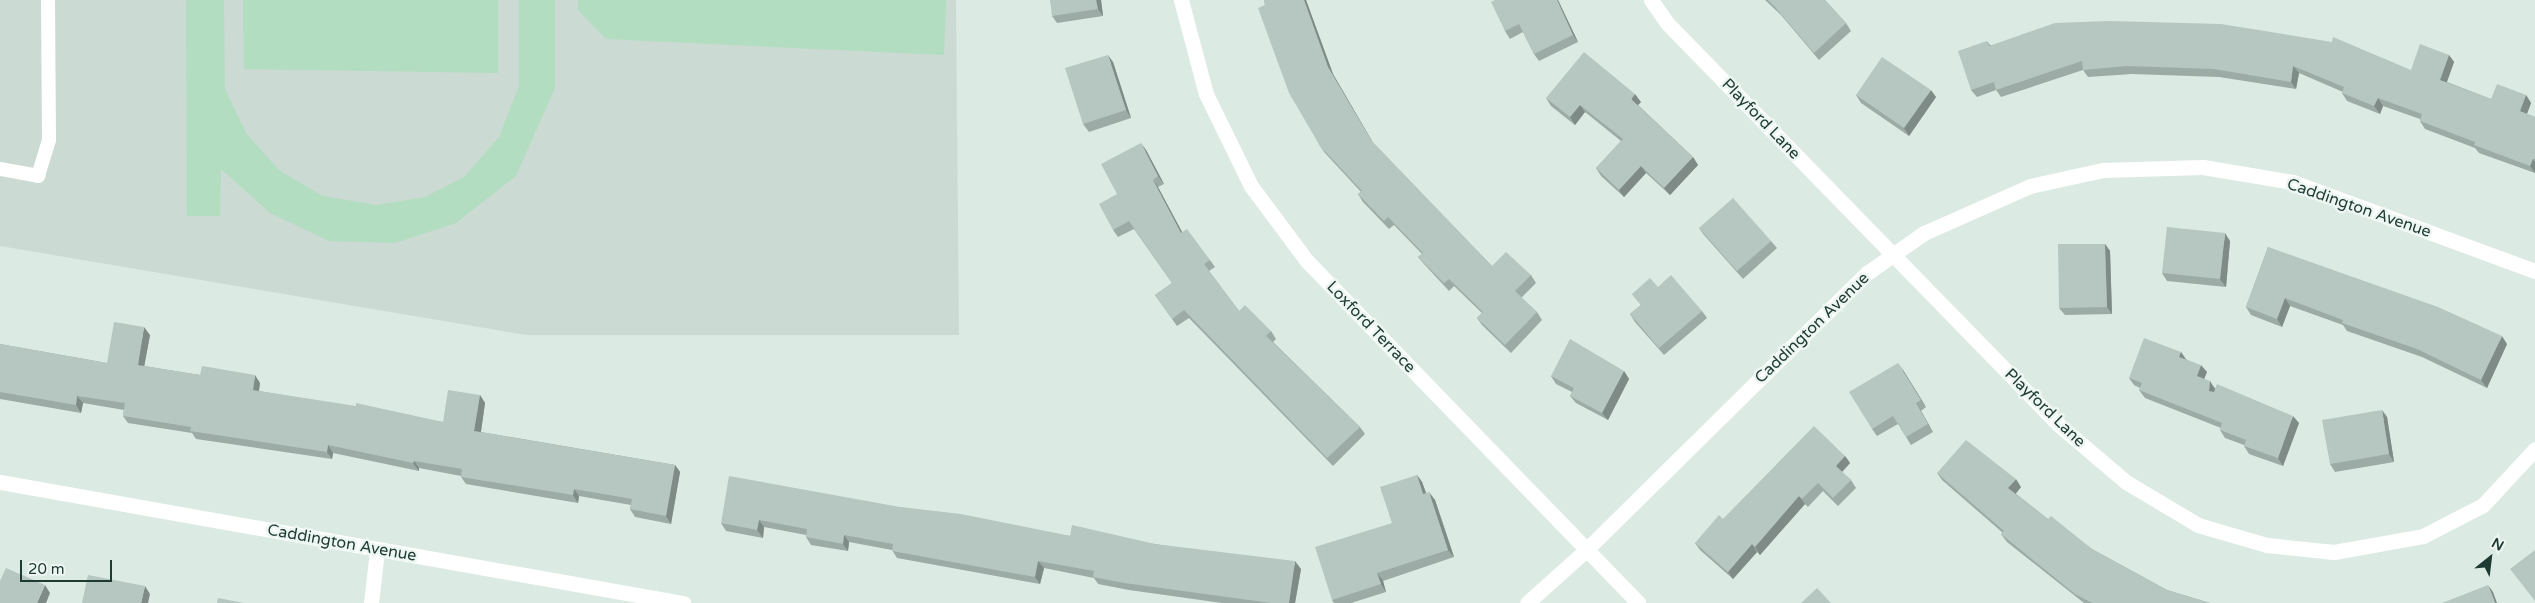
<!DOCTYPE html>
<html>
<head>
<meta charset="utf-8">
<style>
	body { margin:0 }
	#map { position:relative; width:2535px; height:603px; overflow:hidden; background:#dceae4; font-family:"Varela Round",sans-serif }
	div>[style] { position:absolute }
	.built>* { inset:0; background:#cbdad3 }
	.green>* { inset:0; background:#b3ddc0 }
	.service>* { height:14px; margin:-7px; padding:0 7px; transform-origin:7px; border-radius:7px; background:#fff }
	.minor>* { height:15px; margin:-7.5px; padding:0 7.5px; transform-origin:7.5px; border-radius:7.5px; background:#fff }
	.wall>* { inset:0; background:#9caba5 }
	.shaded-wall>* { inset:0; background:#7f8b86 }
	.building>* { inset:0; background:#b5c7c0 }
	span { translate:-50% -50%; white-space:nowrap; text-align:center; line-height:1.15; -webkit-text-stroke:5px #edf6f2; paint-order:stroke }
	.street-label { font-size:16px; color:#1e3a33 }
	.north { position:absolute; left:2465px; top:533px; width:50px; height:50px; -webkit-text-stroke:4px #edf6f2; paint-order:stroke; rotate:29deg; font-size:14px; font-weight:700; line-height:20px; text-align:center; color:#1e3a33 }
	.north::after { content:''; display:block; margin:auto; width:18px; height:22px; background:#1e3a33; clip-path:polygon(50% 0,100% 100%,50% 72%,0 100%) }
	.scale { position:absolute; left:20px; top:560px; width:92px; height:22px; box-sizing:border-box; border:2px solid #1e3a33; border-top:0; padding-left:6px; font-size:15px; line-height:18px; white-space:nowrap; color:#1e3a33; -webkit-text-stroke:4px #edf6f2; paint-order:stroke }
</style>
</head>
<body>
<div id="map">
	<div class="built">
		<div style="clip-path:polygon(0 0,956px 0,959px 335px,526px 335px,0 246px)"></div>
	</div>
	<div class="green">
		<div style="clip-path:polygon(186px 0,224px 0,225px 89px,246px 133px,280px 171px,323px 196px,376px 205px,425px 197px,464px 177px,499px 137px,519px 86px,519px 0,555px 0,555px 88px,516px 176px,456px 223px,395px 243px,329px 241px,270px 213px,221px 169px,220px 216px,187px 216px)"></div>
		<div style="clip-path:polygon(243px 0,498px 0,498px 73px,244px 69px)"></div>
		<div style="clip-path:polygon(578px 0,946px 0,944px 55px,606px 39px,578px 10px)"></div>
	</div>
	<div class="service">
		<div style="left:0;top:169px;width:39px;rotate:10deg"></div>
		<div style="left:38px;top:176px;width:38px;rotate:-73deg"></div>
		<div style="left:49px;top:140px;width:140px;rotate:-90.4deg"></div>
	</div>
	<div class="minor">
		<div style="left:1181px;top:0;width:97px;rotate:75.1deg"></div>
		<div style="left:1206px;top:94px;width:102px;rotate:63.9deg"></div>
		<div style="left:1251px;top:186px;width:94px;rotate:53.3deg"></div>
		<div style="left:1307px;top:261px;width:476px;rotate:45.9deg"></div>
		<div style="left:1651px;top:0;width:28px;rotate:55deg"></div>
		<div style="left:1667px;top:23px;width:561px;rotate:45.72deg"></div>
		<div style="left:2059px;top:425px;width:88px;rotate:40.4deg"></div>
		<div style="left:2126px;top:482px;width:84px;rotate:30.8deg"></div>
		<div style="left:2198px;top:525px;width:72px;rotate:16.2deg"></div>
		<div style="left:2267px;top:545px;width:67px;rotate:6deg"></div>
		<div style="left:2334px;top:552px;width:90px;rotate:-10.2deg"></div>
		<div style="left:2423px;top:536px;width:68px;rotate:-27.3deg"></div>
		<div style="left:2483px;top:505px;width:76px;rotate:-47.1deg"></div>
		<div style="left:0;top:482px;width:694px;rotate:10.05deg"></div>
		<div style="left:371px;top:603px;width:53px;rotate:-83.5deg"></div>
		<div style="left:1527px;top:603px;width:79px;rotate:-41.9deg"></div>
		<div style="left:1586px;top:550px;width:395px;rotate:-44.6deg"></div>
		<div style="left:1867px;top:273px;width:70px;rotate:-35.1deg"></div>
		<div style="left:1924px;top:233px;width:116px;rotate:-23.9deg"></div>
		<div style="left:2030px;top:186px;width:75px;rotate:-12.4deg"></div>
		<div style="left:2103px;top:170px;width:100px;rotate:-1.7deg"></div>
		<div style="left:2203px;top:167px;width:91px;rotate:9.5deg"></div>
		<div style="left:2293px;top:182px;width:258px;rotate:20.2deg"></div>
	</div>
	<div class="wall">
		<div style="clip-path:polygon(1101px 0,1103px 16px,1057px 23px,1052px 16px)"></div>
		<div style="clip-path:polygon(1264px 0,1306px 0,1333px 74px,1373px 143px,1492px 266px,1531px 275px,1536px 283px,1521px 298px,1537px 312px,1542px 320px,1511px 353px,1482px 325px,1477px 318px,1482px 313px,1454px 286px,1449px 291px,1424px 264px,1418px 257px,1422px 254px,1394px 225px,1389px 229px,1363px 202px,1358px 194px,1361px 192px,1325px 153px,1320px 146px,1265px 5px)"></div>
		<div style="clip-path:polygon(1495px 0,1558px 0,1578px 42px,1539px 61px,1534px 54px,1523px 32px,1510px 39px,1505px 31px)"></div>
		<div style="clip-path:polygon(1765px 0,1825px 0,1846px 23px,1851px 31px,1819px 60px,1781px 15px)"></div>
		<div style="clip-path:polygon(1987px 41px,1990px 45px,2411px 70px,2449px 55px,2454px 62px,2447px 82px,2491px 99px,2526px 95px,2531px 103px,2527px 114px,2535px 117px,2535px 173px,2479px 153px,2475px 148px,2425px 129px,2420px 121px,2420px 119px,2383px 106px,2380px 114px,2347px 101px,2342px 93px,2343px 92px,2299px 73px,2296px 89px,2219px 77px,2132px 74px,2088px 77px,2083px 70px,2001px 97px,1996px 90px,1977px 97px,1971px 90px)"></div>
		<div style="clip-path:polygon(1113px 62px,1131px 118px,1089px 132px,1083px 124px)"></div>
		<div style="clip-path:polygon(1856px 95px,1936px 97px,1909px 136px,1861px 103px)"></div>
		<div style="clip-path:polygon(1546px 98px,1641px 102px,1638px 105px,1693px 157px,1698px 165px,1670px 195px,1646px 173px,1624px 197px,1601px 176px,1596px 168px,1621px 141px,1585px 112px,1575px 125px,1551px 106px)"></div>
		<div style="clip-path:polygon(1146px 150px,1164px 184px,1158px 187px,1182px 233px,1210px 260px,1215px 267px,1209px 271px,1239px 311px,1271px 331px,1276px 339px,1273px 342px,1360px 427px,1365px 434px,1333px 466px,1189px 318px,1177px 326px,1155px 295px,1172px 283px,1134px 229px,1118px 237px,1113px 230px)"></div>
		<div style="clip-path:polygon(1699px 228px,1771px 241px,1777px 248px,1743px 279px,1704px 235px)"></div>
		<div style="clip-path:polygon(2230px 241px,2226px 287px,2167px 281px,2162px 273px)"></div>
		<div style="clip-path:polygon(2105px 244px,2110px 251px,2112px 314px,2065px 315px,2059px 308px)"></div>
		<div style="clip-path:polygon(2268px 247px,2507px 344px,2487px 388px,2422px 357px,2347px 331px,2343px 325px,2290px 306px,2282px 327px,2251px 315px,2246px 307px)"></div>
		<div style="clip-path:polygon(1632px 294px,1702px 311px,1707px 318px,1664px 355px,1635px 322px,1630px 314px,1641px 305px)"></div>
		<div style="clip-path:polygon(150px 335px,144px 366px,200px 375px,260px 383px,259px 391px,443px 422px,480px 395px,485px 403px,481px 432px,675px 465px,680px 472px,671px 524px,635px 517px,630px 509px,631px 505px,579px 496px,578px 503px,466px 484px,461px 477px,461px 476px,419px 468px,419px 471px,333px 453px,332px 459px,196px 439px,192px 433px,128px 423px,123px 416px,124px 410px,83px 403px,81px 413px,0 399px,0 344px,107px 363px)"></div>
		<div style="clip-path:polygon(2181px 352px,2186px 359px,2207px 372px,2204px 379px,2215px 388px,2299px 423px,2283px 466px,2249px 454px,2244px 446px,2244px 445px,2225px 438px,2220px 430px,2221px 428px,2145px 398px,2139px 390px,2140px 388px,2134px 385px,2129px 378px)"></div>
		<div style="clip-path:polygon(1903px 370px,1926px 407px,1921px 411px,1933px 432px,1911px 445px,1898px 424px,1877px 436px,1872px 429px)"></div>
		<div style="clip-path:polygon(1624px 371px,1629px 379px,1608px 420px,1576px 403px,1570px 396px,1572px 392px,1556px 384px,1551px 376px)"></div>
		<div style="clip-path:polygon(2387px 417px,2394px 462px,2335px 472px,2330px 464px)"></div>
		<div style="clip-path:polygon(1845px 456px,1850px 463px,1842px 472px,1851px 480px,1856px 488px,1838px 506px,1823px 491px,1808px 507px,1805px 504px,1760px 555px,1757px 552px,1733px 579px,1700px 550px,1695px 543px,1723px 519px)"></div>
		<div style="clip-path:polygon(1937px 473px,2021px 487px,2015px 493px,2048px 519px,2092px 549px,2167px 590px,2210px 603px,2084px 603px,2007px 542px,2001px 534px,2003px 533px,1942px 480px)"></div>
		<div style="clip-path:polygon(1417px 475px,1422px 482px,1426px 493px,1435px 500px,1454px 557px,1383px 581px,1386px 592px,1351px 603px,1334px 603px,1332px 600px,1392px 523px)"></div>
		<div style="clip-path:polygon(900px 507px,1070px 536px,1155px 544px,1301px 569px,1295px 603px,1222px 603px,1129px 590px,1098px 584px,1094px 578px,1044px 568px,1040px 584px,897px 558px,892px 550px,849px 542px,848px 551px,811px 545px,806px 537px,806px 535px,764px 527px,763px 538px,726px 531px,721px 523px)"></div>
	</div>
	<div class="shaded-wall">
		<div style="clip-path:polygon(1096px 0,1101px 0,1103px 16px,1098px 9px)"></div>
		<div style="clip-path:polygon(1304px 0,1306px 0,1333px 74px,1376px 148px,1371px 140px,1328px 67px)"></div>
		<div style="clip-path:polygon(1557px 0,1558px 0,1578px 42px,1573px 35px)"></div>
		<div style="clip-path:polygon(1108px 55px,1113px 62px,1131px 118px,1126px 110px)"></div>
		<div style="clip-path:polygon(2449px 55px,2454px 62px,2445px 87px,2440px 80px)"></div>
		<div style="clip-path:polygon(2293px 66px,2299px 73px,2296px 89px,2291px 82px)"></div>
		<div style="clip-path:polygon(1931px 90px,1936px 97px,1909px 136px,1904px 128px)"></div>
		<div style="clip-path:polygon(1635px 94px,1641px 102px,1637px 106px,1631px 99px)"></div>
		<div style="clip-path:polygon(2526px 95px,2531px 103px,2525px 119px,2520px 111px)"></div>
		<div style="clip-path:polygon(2378px 98px,2383px 106px,2380px 114px,2374px 106px)"></div>
		<div style="clip-path:polygon(1580px 105px,1585px 112px,1575px 125px,1570px 117px)"></div>
		<div style="clip-path:polygon(1141px 143px,1146px 150px,1164px 184px,1158px 176px)"></div>
		<div style="clip-path:polygon(1693px 157px,1698px 165px,1670px 195px,1664px 188px)"></div>
		<div style="clip-path:polygon(2533px 159px,2535px 162px,2535px 173px,2530px 166px)"></div>
		<div style="clip-path:polygon(1641px 166px,1646px 173px,1624px 197px,1619px 190px)"></div>
		<div style="clip-path:polygon(1153px 180px,1158px 187px,1187px 241px,1181px 233px)"></div>
		<div style="clip-path:polygon(2225px 233px,2230px 241px,2226px 287px,2220px 279px)"></div>
		<div style="clip-path:polygon(2105px 244px,2110px 251px,2112px 314px,2107px 307px)"></div>
		<div style="clip-path:polygon(2285px 298px,2290px 306px,2282px 327px,2277px 319px)"></div>
		<div style="clip-path:polygon(144px 327px,150px 335px,143px 373px,138px 365px)"></div>
		<div style="clip-path:polygon(2502px 336px,2507px 344px,2487px 388px,2481px 380px)"></div>
		<div style="clip-path:polygon(2181px 352px,2186px 360px,2179px 357px)"></div>
		<div style="clip-path:polygon(1898px 363px,1903px 370px,1926px 407px,1921px 400px)"></div>
		<div style="clip-path:polygon(2201px 365px,2207px 372px,2202px 384px,2197px 376px)"></div>
		<div style="clip-path:polygon(1624px 371px,1629px 379px,1608px 420px,1602px 413px)"></div>
		<div style="clip-path:polygon(255px 375px,260px 383px,258px 397px,253px 390px)"></div>
		<div style="clip-path:polygon(2210px 381px,2215px 389px,2214px 399px,2209px 391px)"></div>
		<div style="clip-path:polygon(480px 395px,485px 403px,480px 438px,474px 431px)"></div>
		<div style="clip-path:polygon(77px 396px,83px 403px,81px 413px,76px 405px)"></div>
		<div style="clip-path:polygon(1916px 403px,1921px 411px,1933px 432px,1928px 424px)"></div>
		<div style="clip-path:polygon(2382px 410px,2387px 417px,2394px 462px,2389px 454px)"></div>
		<div style="clip-path:polygon(2293px 416px,2299px 423px,2283px 466px,2278px 458px)"></div>
		<div style="clip-path:polygon(328px 445px,333px 453px,332px 459px,327px 452px)"></div>
		<div style="clip-path:polygon(1845px 456px,1850px 463px,1841px 473px,1836px 466px)"></div>
		<div style="clip-path:polygon(414px 461px,419px 468px,419px 471px,413px 463px)"></div>
		<div style="clip-path:polygon(675px 465px,680px 472px,671px 524px,666px 516px)"></div>
		<div style="clip-path:polygon(1417px 475px,1422px 482px,1429px 501px,1423px 494px)"></div>
		<div style="clip-path:polygon(2016px 479px,2021px 487px,2014px 496px,2008px 488px)"></div>
		<div style="clip-path:polygon(574px 489px,579px 496px,578px 503px,573px 495px)"></div>
		<div style="clip-path:polygon(1429px 492px,1435px 500px,1454px 557px,1448px 550px)"></div>
		<div style="clip-path:polygon(1799px 496px,1805px 504px,1760px 555px,1755px 547px)"></div>
		<div style="clip-path:polygon(759px 520px,764px 527px,763px 538px,757px 530px)"></div>
		<div style="clip-path:polygon(844px 535px,849px 542px,848px 551px,843px 544px)"></div>
		<div style="clip-path:polygon(1752px 544px,1757px 552px,1733px 579px,1728px 572px)"></div>
		<div style="clip-path:polygon(1038px 561px,1044px 568px,1040px 584px,1035px 577px)"></div>
		<div style="clip-path:polygon(1295px 561px,1301px 569px,1295px 603px,1289px 603px)"></div>
		<div style="clip-path:polygon(1377px 573px,1383px 581px,1386px 592px,1381px 584px)"></div>
		<div style="clip-path:polygon(45px 585px,50px 593px,46px 603px,37px 603px)"></div>
		<div style="clip-path:polygon(2488px 585px,2493px 592px,2497px 603px,2495px 603px)"></div>
		<div style="clip-path:polygon(145px 586px,150px 594px,148px 603px,141px 603px)"></div>
	</div>
	<div class="building">
		<div style="clip-path:polygon(1050px 0,1096px 0,1098px 9px,1052px 16px)"></div>
		<div style="clip-path:polygon(1264px 0,1304px 0,1328px 67px,1371px 140px,1492px 266px,1506px 252px,1531px 275px,1515px 291px,1537px 312px,1505px 345px,1477px 318px,1483px 312px,1449px 279px,1444px 283px,1418px 257px,1423px 253px,1388px 217px,1384px 221px,1358px 194px,1362px 191px,1320px 146px,1289px 93px,1258px 8px,1265px 5px)"></div>
		<div style="clip-path:polygon(1495px 0,1557px 0,1573px 35px,1534px 54px,1519px 24px,1505px 31px,1491px 2px)"></div>
		<div style="clip-path:polygon(1768px 0,1825px 0,1846px 23px,1814px 53px,1775px 7px)"></div>
		<div style="clip-path:polygon(2108px 21px,2221px 24px,2332px 42px,2333px 37px,2411px 70px,2420px 44px,2449px 55px,2440px 80px,2491px 99px,2497px 84px,2526px 95px,2520px 111px,2535px 117px,2535px 159px,2533px 159px,2530px 166px,2474px 145px,2475px 142px,2420px 121px,2422px 114px,2378px 98px,2374px 106px,2342px 93px,2344px 87px,2293px 66px,2291px 82px,2214px 69px,2127px 66px,2083px 70px,2082px 61px,1996px 90px,1994px 82px,1971px 90px,1958px 51px,1987px 41px,1989px 46px,2055px 23px)"></div>
		<div style="clip-path:polygon(1584px 52px,1635px 94px,1631px 99px,1693px 157px,1664px 188px,1641px 166px,1619px 190px,1596px 168px,1623px 139px,1580px 105px,1570px 117px,1546px 98px)"></div>
		<div style="clip-path:polygon(1108px 55px,1126px 110px,1083px 124px,1065px 68px)"></div>
		<div style="clip-path:polygon(1882px 57px,1931px 90px,1904px 128px,1856px 95px)"></div>
		<div style="clip-path:polygon(1141px 143px,1158px 176px,1153px 180px,1181px 233px,1187px 229px,1210px 260px,1204px 264px,1239px 311px,1245px 305px,1271px 331px,1266px 336px,1360px 427px,1327px 458px,1184px 310px,1172px 319px,1155px 295px,1172px 283px,1129px 221px,1113px 230px,1099px 204px,1117px 194px,1101px 164px)"></div>
		<div style="clip-path:polygon(1733px 198px,1771px 241px,1737px 271px,1699px 228px)"></div>
		<div style="clip-path:polygon(2167px 227px,2225px 233px,2220px 279px,2162px 273px)"></div>
		<div style="clip-path:polygon(2058px 244px,2105px 244px,2107px 307px,2059px 308px)"></div>
		<div style="clip-path:polygon(2268px 247px,2438px 307px,2502px 336px,2481px 380px,2417px 349px,2342px 323px,2343px 320px,2285px 298px,2277px 319px,2246px 307px)"></div>
		<div style="clip-path:polygon(1671px 275px,1702px 311px,1659px 348px,1630px 314px,1641px 305px,1632px 294px,1650px 278px,1658px 287px)"></div>
		<div style="clip-path:polygon(114px 322px,144px 327px,138px 365px,200px 375px,202px 366px,255px 375px,253px 390px,356px 406px,356px 403px,443px 422px,448px 390px,480px 395px,474px 431px,675px 465px,666px 516px,630px 509px,632px 499px,574px 489px,573px 495px,461px 477px,462px 469px,414px 461px,413px 463px,328px 445px,327px 452px,190px 431px,191px 427px,123px 416px,125px 403px,77px 396px,76px 405px,0 392px,0 344px,107px 363px)"></div>
		<div style="clip-path:polygon(2144px 338px,2181px 352px,2179px 357px,2201px 365px,2197px 376px,2210px 381px,2209px 391px,2214px 392px,2217px 384px,2293px 416px,2278px 458px,2244px 446px,2246px 440px,2220px 430px,2222px 423px,2139px 390px,2142px 383px,2129px 378px)"></div>
		<div style="clip-path:polygon(1570px 339px,1624px 371px,1602px 413px,1570px 396px,1574px 388px,1551px 376px)"></div>
		<div style="clip-path:polygon(1898px 363px,1921px 400px,1916px 403px,1928px 424px,1906px 437px,1893px 416px,1872px 429px,1849px 392px)"></div>
		<div style="clip-path:polygon(2382px 410px,2389px 454px,2330px 464px,2322px 420px)"></div>
		<div style="clip-path:polygon(1814px 426px,1845px 456px,1836px 466px,1851px 480px,1833px 498px,1818px 483px,1802px 499px,1799px 496px,1755px 547px,1752px 544px,1728px 572px,1695px 543px,1719px 515px,1723px 519px)"></div>
		<div style="clip-path:polygon(1966px 440px,2016px 479px,2008px 488px,2048px 519px,2051px 516px,2092px 549px,2167px 590px,2210px 603px,2092px 603px,2075px 594px,2001px 534px,2004px 531px,1937px 473px)"></div>
		<div style="clip-path:polygon(1417px 475px,1423px 494px,1429px 492px,1448px 550px,1377px 573px,1381px 584px,1332px 600px,1315px 547px,1392px 523px,1380px 487px)"></div>
		<div style="clip-path:polygon(729px 476px,900px 507px,961px 514px,1070px 536px,1072px 525px,1155px 544px,1295px 561px,1289px 603px,1271px 603px,1124px 583px,1093px 577px,1094px 571px,1038px 561px,1035px 577px,892px 551px,893px 544px,844px 535px,843px 544px,806px 537px,807px 529px,759px 520px,757px 530px,721px 523px)"></div>
		<div style="clip-path:polygon(2535px 550px,2535px 601px,2510px 569px)"></div>
		<div style="clip-path:polygon(6px 568px,45px 585px,37px 603px,0 603px,0 581px)"></div>
		<div style="clip-path:polygon(88px 575px,145px 586px,141px 603px,82px 603px)"></div>
		<div style="clip-path:polygon(2488px 585px,2495px 603px,2442px 603px)"></div>
		<div style="clip-path:polygon(1817px 588px,1831px 603px,1801px 603px)"></div>
		<div style="clip-path:polygon(218px 598px,244px 603px,217px 603px)"></div>
	</div>
	<div class="street-label">
		<span style="left:1761px;top:119px;rotate:46deg">Playford Lane</span>
		<span style="left:2359px;top:208px;rotate:19deg">Caddington Avenue</span>
		<span style="left:1371px;top:327px;rotate:46deg">Loxford Terrace</span>
		<span style="left:1812px;top:328px;rotate:-44deg">Caddington Avenue</span>
		<span style="left:2045px;top:408px;rotate:44deg">Playford Lane</span>
		<span style="left:342px;top:543px;rotate:10deg">Caddington Avenue</span>
	</div>
	<div class="north">N</div>
	<div class="scale">20 m</div>
</div>
</body>
</html>
